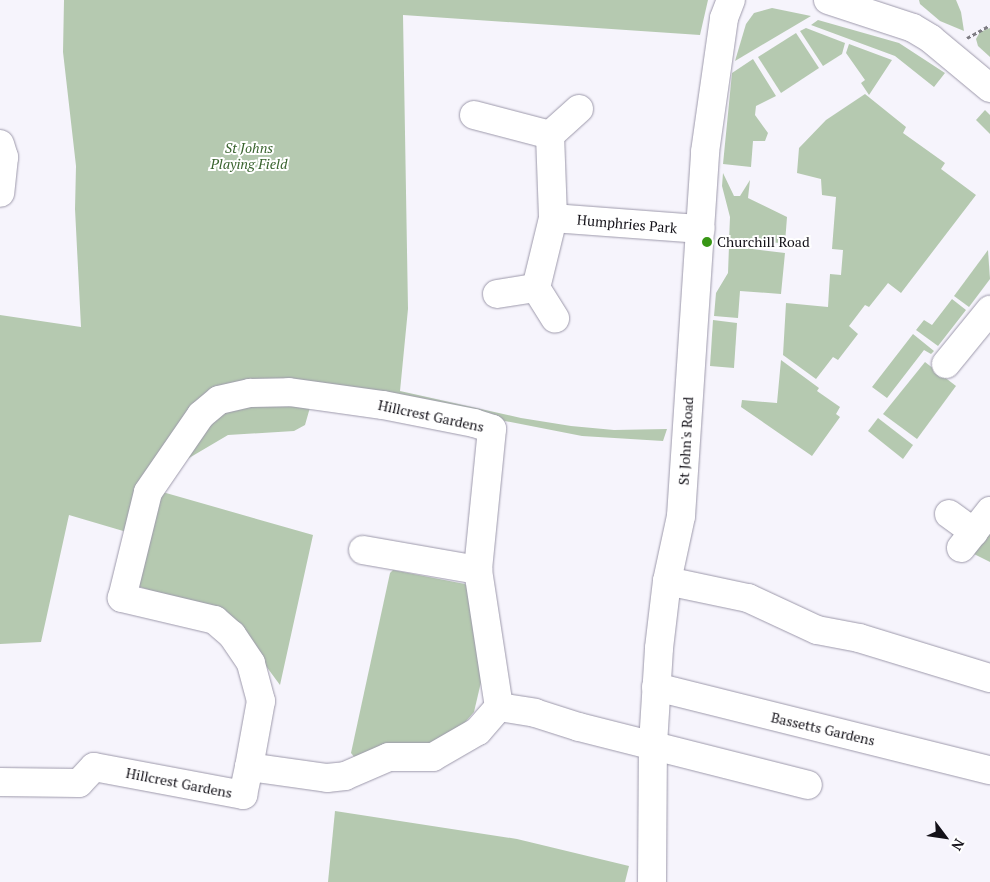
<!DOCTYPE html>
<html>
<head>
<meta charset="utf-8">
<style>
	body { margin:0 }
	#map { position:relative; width:990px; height:882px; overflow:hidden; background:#f6f4fc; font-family:"PT Serif",serif }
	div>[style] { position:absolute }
	.green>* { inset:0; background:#b5c9b0 }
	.path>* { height:3px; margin-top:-1.5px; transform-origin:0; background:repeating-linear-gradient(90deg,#7e7c83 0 4px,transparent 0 6.5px) }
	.roads { filter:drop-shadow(0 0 1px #9d99ab) drop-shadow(0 0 1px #9d99ab) }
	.minor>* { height:28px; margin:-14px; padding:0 14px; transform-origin:14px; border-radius:14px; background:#fff }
	.dots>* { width:14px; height:14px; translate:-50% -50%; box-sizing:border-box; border:2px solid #fff; border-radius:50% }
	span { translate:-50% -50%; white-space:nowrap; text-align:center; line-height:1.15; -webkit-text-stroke:4px #fff; paint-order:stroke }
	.park-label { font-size:14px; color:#39632e; font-style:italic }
	.street-label { font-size:14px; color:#131118 }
	.poi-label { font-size:14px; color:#131118 }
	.left { translate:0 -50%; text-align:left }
	.north { position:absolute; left:920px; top:812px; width:50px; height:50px; -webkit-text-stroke:4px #fff; paint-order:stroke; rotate:121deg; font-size:14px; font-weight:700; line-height:20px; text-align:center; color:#131118 }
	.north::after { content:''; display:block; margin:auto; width:18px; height:22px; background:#131118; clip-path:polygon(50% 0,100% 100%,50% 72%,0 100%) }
</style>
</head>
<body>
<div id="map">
	<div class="green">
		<div style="clip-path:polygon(64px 0,708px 0,700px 35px,403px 15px,408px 309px,400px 391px,521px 418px,571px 426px,614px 430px,667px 429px,663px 441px,582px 436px,397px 400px,315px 390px,305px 425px,294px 431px,228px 435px,145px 484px,130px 533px,69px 515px,41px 642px,0 644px,0 315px,81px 327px,75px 209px,76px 166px,63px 52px)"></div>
		<div style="clip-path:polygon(919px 0,956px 0,961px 12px,964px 31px,940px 21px,920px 4px)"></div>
		<div style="clip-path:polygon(772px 8px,811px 16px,735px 61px,746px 24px,754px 13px)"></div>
		<div style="clip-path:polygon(818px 20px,899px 43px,945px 73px,934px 87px,895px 56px,811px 25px)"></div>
		<div style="clip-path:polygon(806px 28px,845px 43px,842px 54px,823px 66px,800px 31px)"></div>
		<div style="clip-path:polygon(990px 28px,990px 57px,978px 46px,976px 39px,980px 32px)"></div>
		<div style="clip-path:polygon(796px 33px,819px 68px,781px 93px,758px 57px)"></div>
		<div style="clip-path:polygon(849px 44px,892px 60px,869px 95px,861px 83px,865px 80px,846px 53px)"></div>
		<div style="clip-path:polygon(753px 59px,776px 96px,756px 106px,755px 115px,768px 133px,765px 141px,753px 141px,751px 167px,723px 164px,732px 73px)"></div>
		<div style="clip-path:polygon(865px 94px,906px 127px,903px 133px,945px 163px,941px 169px,976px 195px,901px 293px,888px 283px,869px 307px,865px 305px,849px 326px,858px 334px,838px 360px,833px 357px,816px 379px,783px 355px,786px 303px,828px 307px,830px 274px,841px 275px,843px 250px,832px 249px,836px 197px,822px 195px,821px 179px,797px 173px,799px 148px,826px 120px)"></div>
		<div style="clip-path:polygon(985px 110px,990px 115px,990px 134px,976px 120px)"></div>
		<div style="clip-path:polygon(723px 173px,734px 196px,740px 196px,750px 180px,748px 198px,787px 217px,785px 243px,729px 241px,730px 217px,722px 186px)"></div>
		<div style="clip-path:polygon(729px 246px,785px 253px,781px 294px,740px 291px,738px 318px,714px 316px,716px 293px,728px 273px)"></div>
		<div style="clip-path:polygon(988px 250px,990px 279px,969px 307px,954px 296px)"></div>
		<div style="clip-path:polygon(952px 299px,966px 310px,938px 346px,916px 330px,924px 320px,932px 325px)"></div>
		<div style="clip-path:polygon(713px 320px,737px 323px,734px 368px,710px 366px)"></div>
		<div style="clip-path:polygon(913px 334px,934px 351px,931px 354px,924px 350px,887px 398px,872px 387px)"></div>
		<div style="clip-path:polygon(781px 360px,819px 388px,817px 391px,840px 407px,836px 414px,840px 417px,812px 456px,741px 407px,742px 400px,777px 403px)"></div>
		<div style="clip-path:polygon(925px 362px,956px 386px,917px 439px,883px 414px)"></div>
		<div style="clip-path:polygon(878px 418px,913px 445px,903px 459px,868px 431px)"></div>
		<div style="clip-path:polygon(159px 491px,313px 535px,280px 685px,230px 617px,131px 584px)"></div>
		<div style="clip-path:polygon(990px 530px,990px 562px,972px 553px)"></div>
		<div style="clip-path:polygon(393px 570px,465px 584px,471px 590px,481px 682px,474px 712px,455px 734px,436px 748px,355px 758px,351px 753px,390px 573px)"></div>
		<div style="clip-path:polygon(335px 811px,517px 839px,629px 866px,625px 882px,328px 882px)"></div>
	</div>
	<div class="path">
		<div style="left:967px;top:38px;width:26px;rotate:-29deg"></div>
	</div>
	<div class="roads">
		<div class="minor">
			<div style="left:828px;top:0;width:89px;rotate:18.2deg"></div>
			<div style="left:913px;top:28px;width:21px;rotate:31deg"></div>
			<div style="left:931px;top:39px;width:77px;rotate:39.7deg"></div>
			<div style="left:474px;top:115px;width:79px;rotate:14.7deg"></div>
			<div style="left:550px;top:135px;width:83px;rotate:87.9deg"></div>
			<div style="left:553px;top:218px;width:148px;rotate:4.3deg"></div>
			<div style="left:550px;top:135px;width:39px;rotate:-42deg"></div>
			<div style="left:0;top:144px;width:14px;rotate:73deg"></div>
			<div style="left:4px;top:157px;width:36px;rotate:96deg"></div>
			<div style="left:536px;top:288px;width:36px;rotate:58deg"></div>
			<div style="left:497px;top:294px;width:39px;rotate:-9deg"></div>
			<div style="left:536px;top:288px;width:72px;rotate:-76.3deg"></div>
			<div style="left:946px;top:364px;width:70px;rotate:-50.8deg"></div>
			<div style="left:949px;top:514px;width:31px;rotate:36deg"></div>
			<div style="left:961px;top:548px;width:47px;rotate:-51.9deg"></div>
			<div style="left:363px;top:550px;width:117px;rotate:9.9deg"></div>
			<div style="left:667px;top:581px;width:83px;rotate:11.9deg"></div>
			<div style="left:748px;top:598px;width:76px;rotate:24.9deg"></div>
			<div style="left:817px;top:630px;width:43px;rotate:10.8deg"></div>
			<div style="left:859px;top:638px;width:137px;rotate:17deg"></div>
			<div style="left:656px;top:687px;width:344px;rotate:14deg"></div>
			<div style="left:249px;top:767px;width:67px;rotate:-79.7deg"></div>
			<div style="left:261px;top:701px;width:39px;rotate:-105deg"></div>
			<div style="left:251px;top:663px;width:34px;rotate:-124deg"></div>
			<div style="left:232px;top:635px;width:23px;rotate:-139deg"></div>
			<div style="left:215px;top:620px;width:96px;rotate:-166.7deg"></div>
			<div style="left:122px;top:598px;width:109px;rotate:-76.2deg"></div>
			<div style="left:148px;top:492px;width:93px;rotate:-55.5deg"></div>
			<div style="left:201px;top:415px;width:23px;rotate:-40deg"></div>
			<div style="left:219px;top:400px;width:32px;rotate:-13deg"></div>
			<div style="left:250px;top:393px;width:39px;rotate:-1deg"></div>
			<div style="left:289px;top:392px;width:95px;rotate:7.9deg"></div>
			<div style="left:383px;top:405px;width:93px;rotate:11.2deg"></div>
			<div style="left:474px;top:423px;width:19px;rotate:18deg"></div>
			<div style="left:492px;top:429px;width:142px;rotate:95.7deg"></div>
			<div style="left:478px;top:570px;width:139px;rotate:81.3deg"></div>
			<div style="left:499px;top:707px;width:36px;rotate:9deg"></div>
			<div style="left:535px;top:713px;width:46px;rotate:17.7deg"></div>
			<div style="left:579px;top:727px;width:236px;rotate:14.2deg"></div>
			<div style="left:0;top:782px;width:79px;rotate:0.7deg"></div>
			<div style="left:79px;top:783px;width:22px;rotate:-47deg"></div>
			<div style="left:94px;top:767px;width:152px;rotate:10.6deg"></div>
			<div style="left:243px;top:795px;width:29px;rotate:-78deg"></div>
			<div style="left:249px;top:767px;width:79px;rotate:8deg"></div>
			<div style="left:327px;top:778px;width:18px;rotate:-6deg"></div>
			<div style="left:345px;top:776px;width:48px;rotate:-23.4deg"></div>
			<div style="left:389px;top:757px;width:44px"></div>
			<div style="left:433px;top:757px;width:52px;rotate:-30deg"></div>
			<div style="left:478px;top:731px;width:32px;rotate:-49deg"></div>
			<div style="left:652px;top:882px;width:138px;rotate:-89.6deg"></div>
			<div style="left:653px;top:744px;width:96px;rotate:-86.4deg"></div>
			<div style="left:659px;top:648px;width:67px;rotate:-83.2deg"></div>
			<div style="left:667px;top:581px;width:66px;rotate:-77.8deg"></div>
			<div style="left:681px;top:516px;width:365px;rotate:-86.2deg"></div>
			<div style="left:705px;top:152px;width:135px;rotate:-81.9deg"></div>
			<div style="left:724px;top:18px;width:19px;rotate:-69deg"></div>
		</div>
	</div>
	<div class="dots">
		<div style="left:707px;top:242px;background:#379615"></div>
	</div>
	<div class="park-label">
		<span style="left:249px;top:156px">St Johns<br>Playing Field</span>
	</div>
	<div class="street-label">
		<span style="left:627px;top:224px;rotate:5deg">Humphries Park</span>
		<span style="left:431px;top:416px;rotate:12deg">Hillcrest Gardens</span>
		<span style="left:686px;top:441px;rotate:-87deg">St John's Road</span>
		<span style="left:823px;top:729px;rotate:13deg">Bassetts Gardens</span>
		<span style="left:179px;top:783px;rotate:11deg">Hillcrest Gardens</span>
	</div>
	<div class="poi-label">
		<span class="left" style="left:717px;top:242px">Churchill Road</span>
	</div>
	<div class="north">N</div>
</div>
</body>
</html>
